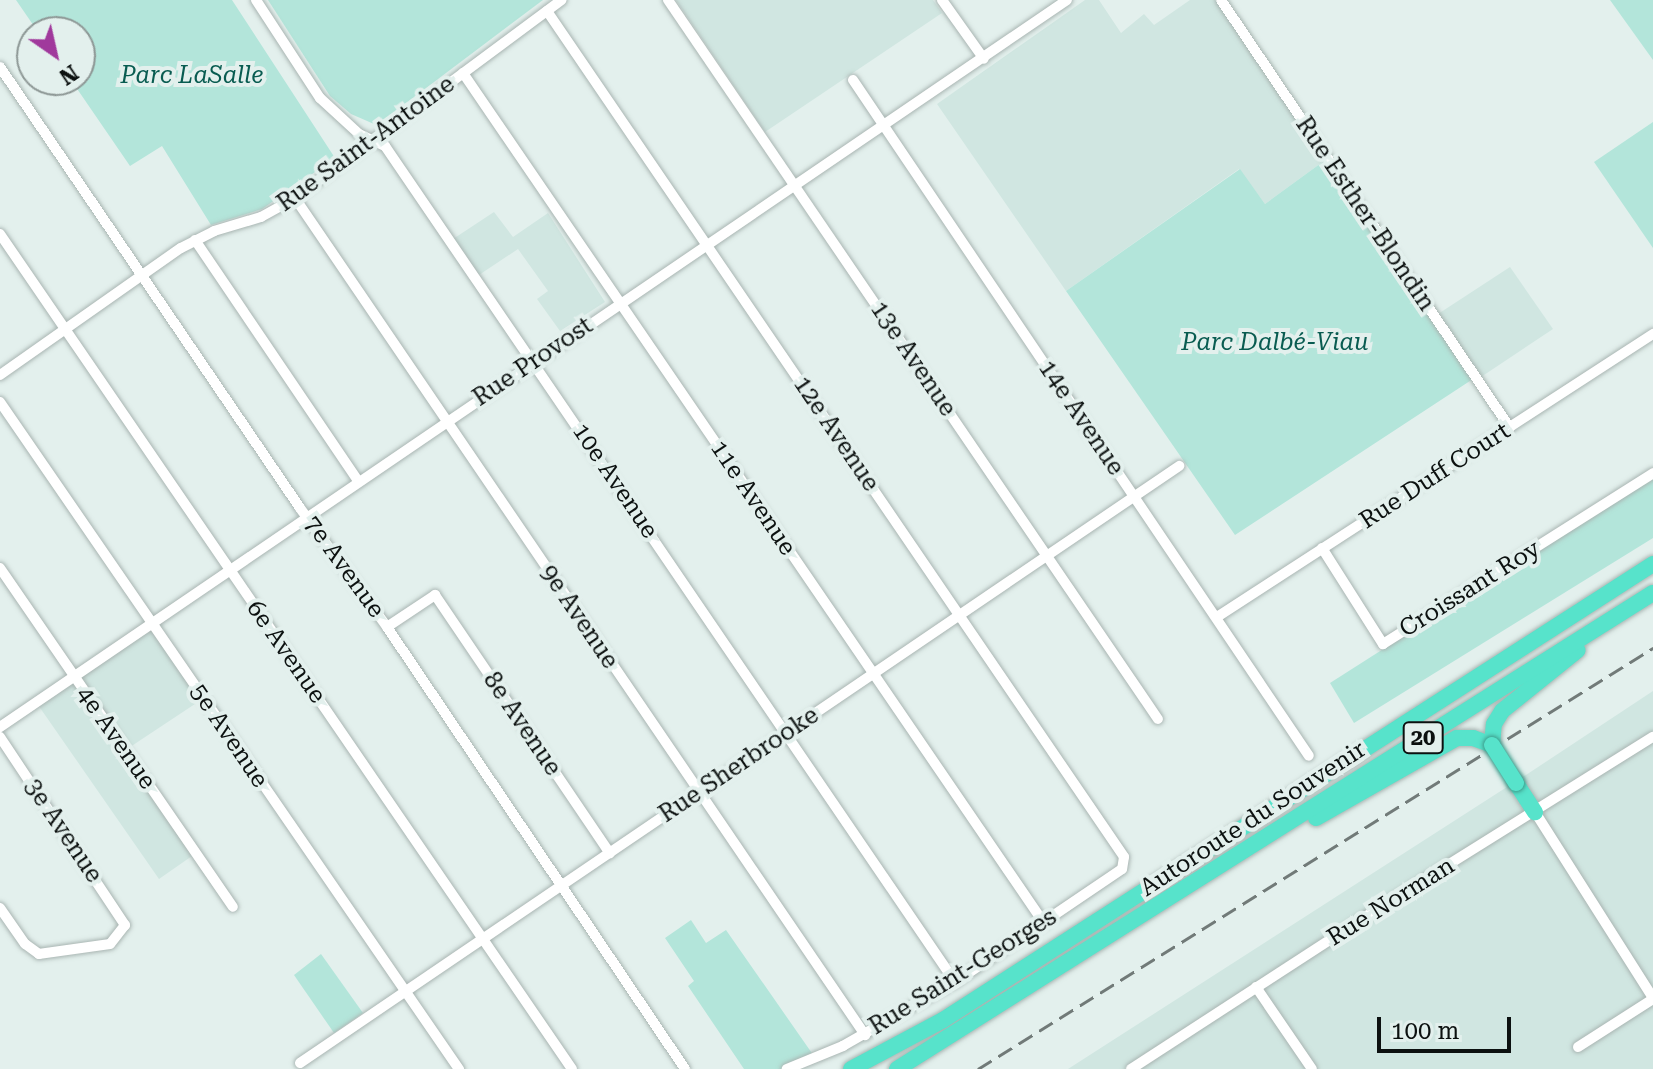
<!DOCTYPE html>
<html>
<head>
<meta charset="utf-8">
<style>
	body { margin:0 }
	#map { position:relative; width:1653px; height:1069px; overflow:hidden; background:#e3f0ed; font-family:"Roboto Serif",serif }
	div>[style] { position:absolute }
	.built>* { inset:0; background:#d0e6e1 }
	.green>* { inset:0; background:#b3e5da }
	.roads { filter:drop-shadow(0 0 2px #a9b5b2) drop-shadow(0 0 2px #a9b5b2) }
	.minor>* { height:10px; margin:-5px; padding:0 5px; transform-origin:5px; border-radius:5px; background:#fff }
	.highway>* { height:16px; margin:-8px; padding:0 8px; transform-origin:8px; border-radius:8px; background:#57e3cb }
	.rail>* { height:3px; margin-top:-1.5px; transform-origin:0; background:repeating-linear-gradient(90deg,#717a78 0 16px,transparent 0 24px) }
	.bridges { filter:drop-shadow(0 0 2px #3d9a8a) drop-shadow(0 0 2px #3d9a8a) }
	.highway-bridge>* { height:16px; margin:-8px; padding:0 8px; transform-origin:8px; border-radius:8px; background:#57e3cb }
	span { translate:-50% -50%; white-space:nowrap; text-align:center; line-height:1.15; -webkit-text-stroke:8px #e3f0ed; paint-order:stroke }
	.shield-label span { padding:2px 6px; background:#e3f0ed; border:2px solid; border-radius:6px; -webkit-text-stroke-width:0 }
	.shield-label { font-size:22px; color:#0c1110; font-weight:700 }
	.park-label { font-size:24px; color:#095c51; font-style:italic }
	.street-label { font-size:24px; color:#0c1110 }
	.north { position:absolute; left:16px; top:16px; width:80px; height:80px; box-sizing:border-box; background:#e3f0ed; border:2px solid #8d9795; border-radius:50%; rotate:146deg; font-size:22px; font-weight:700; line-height:32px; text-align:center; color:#0c1110 }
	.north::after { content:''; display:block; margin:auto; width:28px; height:36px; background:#a0399c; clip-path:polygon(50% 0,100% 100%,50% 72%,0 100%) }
	.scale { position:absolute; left:1377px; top:1017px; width:134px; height:36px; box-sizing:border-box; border:4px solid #0c1110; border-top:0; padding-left:10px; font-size:24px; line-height:28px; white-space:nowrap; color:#0c1110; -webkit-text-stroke:6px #e3f0ed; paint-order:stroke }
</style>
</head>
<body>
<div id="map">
	<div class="built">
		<div style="clip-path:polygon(676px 0,933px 0,942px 13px,765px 132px)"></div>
		<div style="clip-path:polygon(1085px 0,1099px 0,1121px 33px,1144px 14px,1154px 25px,1190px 0,1218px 0,1328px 158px,1265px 204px,1239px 169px,1066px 291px,937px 104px)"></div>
		<div style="clip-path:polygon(494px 212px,513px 237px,548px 213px,605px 302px,560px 331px,537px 299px,548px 291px,518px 249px,476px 277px,450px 241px)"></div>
		<div style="clip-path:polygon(1510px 267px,1553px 329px,1481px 377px,1438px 314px)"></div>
		<div style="clip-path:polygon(151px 623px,204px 698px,121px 753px,192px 856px,159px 879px,36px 702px)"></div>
		<div style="clip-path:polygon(1653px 691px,1653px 1069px,1068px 1069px,1532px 771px)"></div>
	</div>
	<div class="green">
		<div style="clip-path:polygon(16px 0,232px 0,335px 158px,262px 209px,211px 225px,162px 146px,130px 166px,71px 80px,80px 80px,80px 32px,38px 32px)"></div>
		<div style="clip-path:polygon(268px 0,543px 0,385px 119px,374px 124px,351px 114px,330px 96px)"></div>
		<div style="clip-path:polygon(1610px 0,1653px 0,1653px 60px)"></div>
		<div style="clip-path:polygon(1653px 122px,1653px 248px,1594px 162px)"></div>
		<div style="clip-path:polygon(1328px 158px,1476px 377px,1235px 535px,1066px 291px,1240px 169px,1265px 204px)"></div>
		<div style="clip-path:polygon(1653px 477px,1653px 538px,1354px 723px,1330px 683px)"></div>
		<div style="clip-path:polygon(691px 920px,706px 943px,726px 930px,816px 1059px,787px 1069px,744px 1069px,688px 986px,694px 981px,665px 938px)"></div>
		<div style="clip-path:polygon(321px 954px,363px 1013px,334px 1033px,294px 975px)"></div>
	</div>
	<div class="roads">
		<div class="minor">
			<div style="left:256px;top:0;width:117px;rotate:56.9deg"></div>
			<div style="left:320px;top:98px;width:53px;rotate:42.7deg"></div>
			<div style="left:359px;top:134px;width:29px;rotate:25deg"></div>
			<div style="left:385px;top:146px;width:1012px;rotate:55.71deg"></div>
			<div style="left:668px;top:0;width:870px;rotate:55.73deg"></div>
			<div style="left:942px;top:0;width:72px;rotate:54.6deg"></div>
			<div style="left:1221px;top:0;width:516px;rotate:55.97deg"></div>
			<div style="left:547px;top:11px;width:1024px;rotate:55.7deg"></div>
			<div style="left:1124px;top:857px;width:12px;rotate:99deg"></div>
			<div style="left:1122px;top:869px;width:202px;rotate:145.9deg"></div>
			<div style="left:955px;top:982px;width:129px;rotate:150.3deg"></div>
			<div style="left:843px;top:1046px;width:61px;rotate:157.7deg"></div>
			<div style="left:0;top:67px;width:533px;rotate:55.77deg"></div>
			<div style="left:300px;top:508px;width:147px;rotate:53.8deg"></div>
			<div style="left:387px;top:627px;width:533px;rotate:56.01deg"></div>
			<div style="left:463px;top:73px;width:1030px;rotate:55.65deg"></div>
			<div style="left:853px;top:80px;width:815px;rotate:56deg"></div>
			<div style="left:295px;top:198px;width:1013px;rotate:55.74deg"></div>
			<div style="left:0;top:234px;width:1012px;rotate:55.59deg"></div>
			<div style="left:195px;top:240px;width:291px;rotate:55.9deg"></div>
			<div style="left:0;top:375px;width:221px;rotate:-35.1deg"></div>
			<div style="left:181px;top:248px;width:37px;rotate:-27deg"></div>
			<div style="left:214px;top:231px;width:49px;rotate:-16.6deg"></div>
			<div style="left:261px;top:217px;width:39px;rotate:-29deg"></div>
			<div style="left:295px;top:198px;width:332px;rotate:-36.6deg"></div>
			<div style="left:0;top:402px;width:810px;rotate:55.47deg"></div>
			<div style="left:1322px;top:548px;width:114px;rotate:57.6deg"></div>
			<div style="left:1383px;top:644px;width:320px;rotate:-32.3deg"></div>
			<div style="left:0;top:568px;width:411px;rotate:55.5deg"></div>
			<div style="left:1217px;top:617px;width:520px;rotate:-32.99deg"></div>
			<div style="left:387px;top:627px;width:58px;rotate:-33.7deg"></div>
			<div style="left:435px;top:595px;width:312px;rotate:55.9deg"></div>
			<div style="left:0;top:727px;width:1291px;rotate:-34.27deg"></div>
			<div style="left:0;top:737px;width:226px;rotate:56.4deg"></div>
			<div style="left:125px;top:925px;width:24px;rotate:128deg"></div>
			<div style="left:110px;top:944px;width:72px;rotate:172deg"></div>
			<div style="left:39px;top:954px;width:17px;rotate:-144deg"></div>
			<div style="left:25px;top:944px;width:44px;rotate:-124.8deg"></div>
			<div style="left:1535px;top:812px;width:220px;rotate:57.6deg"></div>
			<div style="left:1256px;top:987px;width:99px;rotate:55.7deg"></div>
			<div style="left:1578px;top:1047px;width:89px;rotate:-32.6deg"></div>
			<div style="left:300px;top:1063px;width:1063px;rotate:-34.18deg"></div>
			<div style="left:1131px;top:1069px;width:296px;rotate:-33deg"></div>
			<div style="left:1379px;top:908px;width:323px;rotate:-32deg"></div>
		</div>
		<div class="highway">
			<div style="left:1516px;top:783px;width:35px;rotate:57deg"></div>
			<div style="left:1316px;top:818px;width:162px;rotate:-29.6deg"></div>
			<div style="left:1457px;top:738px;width:16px"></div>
			<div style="left:1473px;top:738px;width:20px;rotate:20deg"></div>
			<div style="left:1492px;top:745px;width:21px;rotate:-85deg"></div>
			<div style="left:1494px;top:724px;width:15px;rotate:-58deg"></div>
			<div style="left:1502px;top:711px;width:97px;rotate:-38.8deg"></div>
			<div style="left:851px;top:1069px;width:104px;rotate:-28deg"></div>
			<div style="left:943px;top:1020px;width:844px;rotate:-32.71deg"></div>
			<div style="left:897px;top:1069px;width:893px;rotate:-32.2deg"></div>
		</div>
	</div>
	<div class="rail">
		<div style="left:978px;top:1069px;width:796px;rotate:-31.95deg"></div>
	</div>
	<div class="bridges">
		<div class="highway-bridge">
			<div style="left:1492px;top:745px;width:45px;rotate:57.7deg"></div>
		</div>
	</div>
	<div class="shield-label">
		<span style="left:1423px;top:738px">20</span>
	</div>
	<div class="park-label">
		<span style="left:192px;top:76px">Parc LaSalle</span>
		<span style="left:1275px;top:343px">Parc Dalbé-Viau</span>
	</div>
	<div class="street-label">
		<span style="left:366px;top:144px;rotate:-36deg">Rue Saint-Antoine</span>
		<span style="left:1365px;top:214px;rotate:56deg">Rue Esther-Blondin</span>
		<span style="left:913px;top:359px;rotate:56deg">13e Avenue</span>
		<span style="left:533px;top:362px;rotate:-34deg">Rue Provost</span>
		<span style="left:1081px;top:418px;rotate:56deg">14e Avenue</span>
		<span style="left:836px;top:434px;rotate:56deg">12e Avenue</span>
		<span style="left:1435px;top:476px;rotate:-33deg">Rue Duff Court</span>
		<span style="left:615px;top:481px;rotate:56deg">10e Avenue</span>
		<span style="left:753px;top:498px;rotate:56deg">11e Avenue</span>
		<span style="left:344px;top:567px;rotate:54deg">7e Avenue</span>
		<span style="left:1470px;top:589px;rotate:-32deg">Croissant Roy</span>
		<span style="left:579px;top:617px;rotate:56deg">9e Avenue</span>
		<span style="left:286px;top:652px;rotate:55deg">6e Avenue</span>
		<span style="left:522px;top:724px;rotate:56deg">8e Avenue</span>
		<span style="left:229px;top:736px;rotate:56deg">5e Avenue</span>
		<span style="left:116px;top:738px;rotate:55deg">4e Avenue</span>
		<span style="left:739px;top:765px;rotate:-34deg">Rue Sherbrooke</span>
		<span style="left:1253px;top:819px;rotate:-33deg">Autoroute du Souvenir</span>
		<span style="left:63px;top:831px;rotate:56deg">3e Avenue</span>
		<span style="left:1391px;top:902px;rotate:-32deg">Rue Norman</span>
		<span style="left:963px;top:972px;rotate:-32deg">Rue Saint-Georges</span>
	</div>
	<div class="north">N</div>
	<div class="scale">100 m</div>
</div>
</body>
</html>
